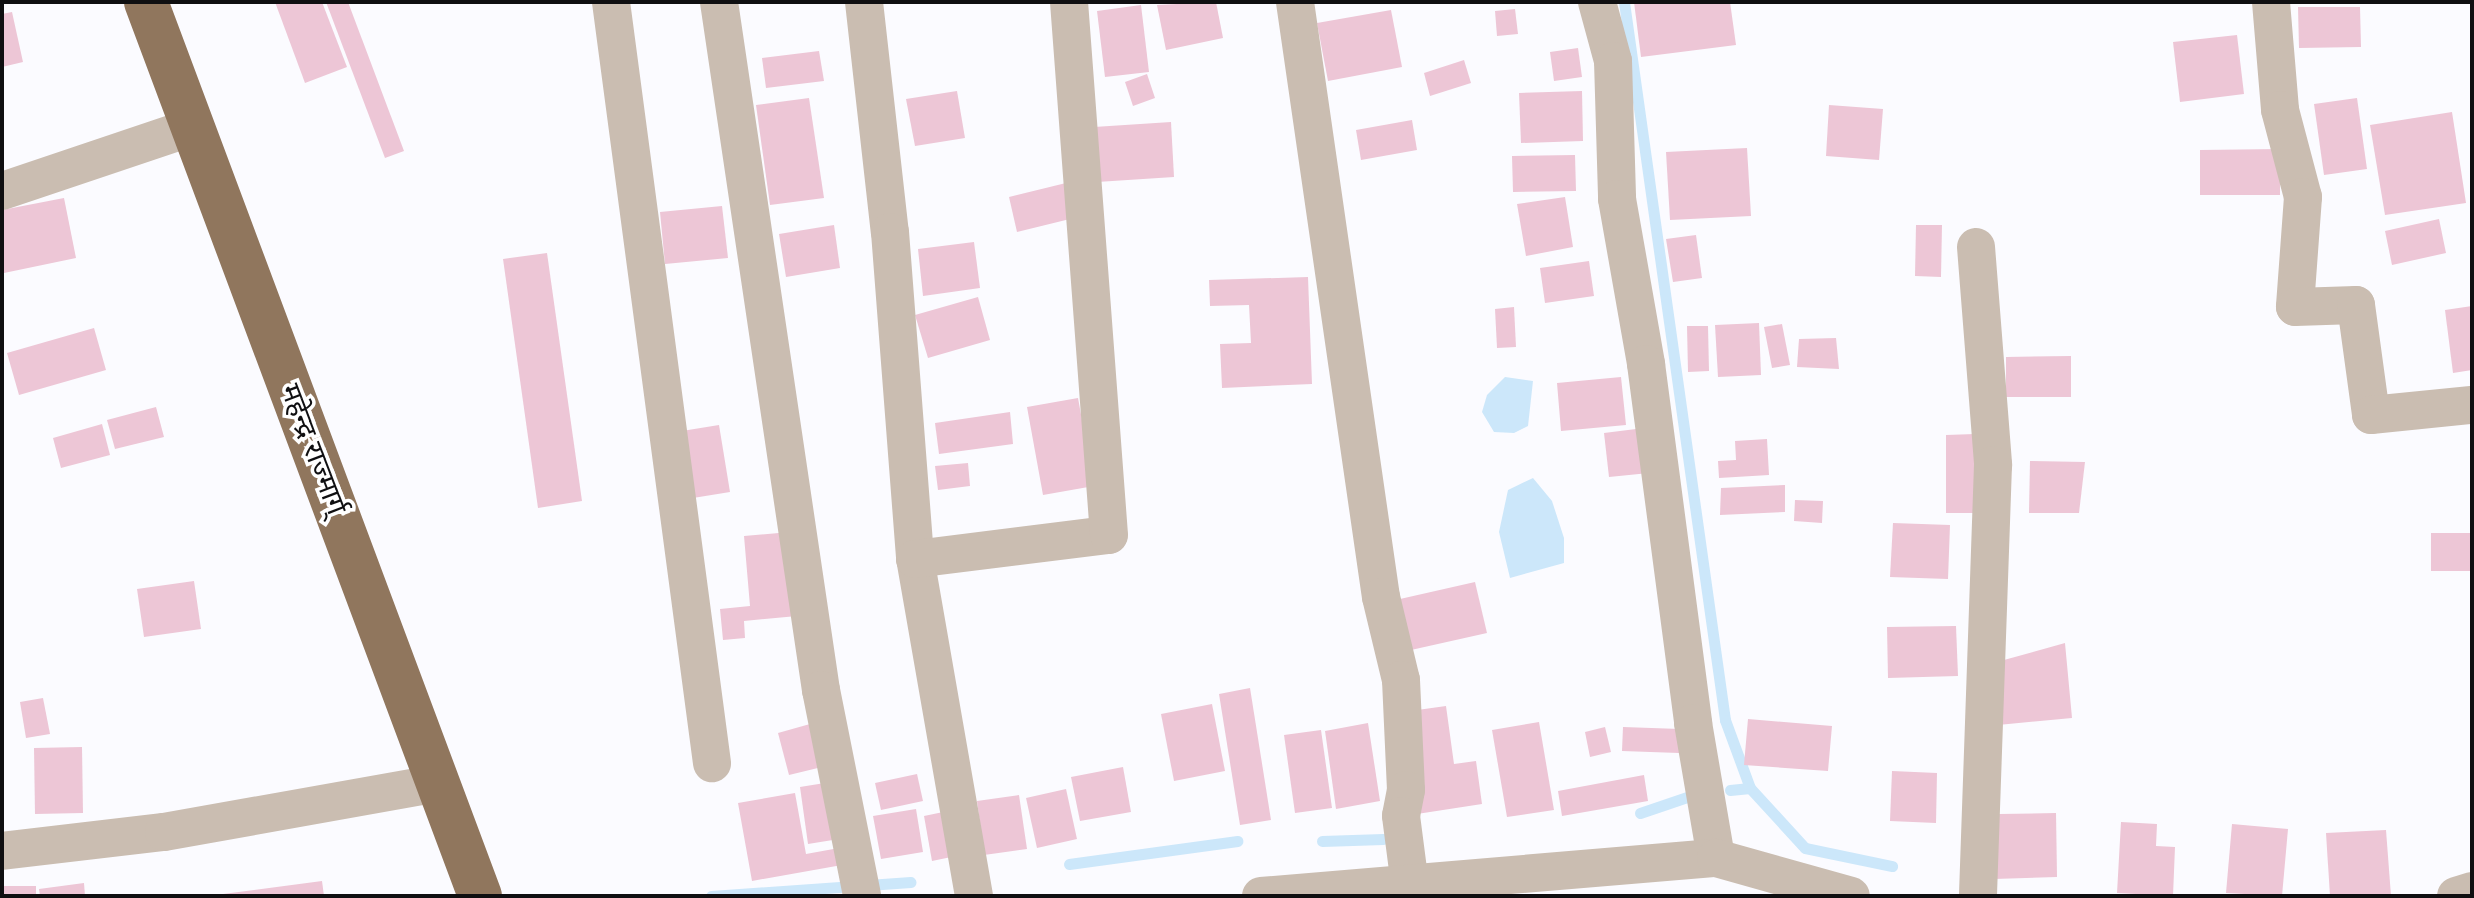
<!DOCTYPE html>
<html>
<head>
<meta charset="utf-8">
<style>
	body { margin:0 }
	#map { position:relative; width:2474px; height:898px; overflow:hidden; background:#fbfbff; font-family:"PT Sans","Noto Sans Devanagari",sans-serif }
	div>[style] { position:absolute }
	.water>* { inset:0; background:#cce7fa }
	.stream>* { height:11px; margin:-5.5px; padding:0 5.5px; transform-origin:5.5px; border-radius:5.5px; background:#cce7fa }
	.building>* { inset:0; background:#edc6d6 }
	.minor>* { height:38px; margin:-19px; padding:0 19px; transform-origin:19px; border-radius:19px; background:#cabdb1 }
	.highway>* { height:44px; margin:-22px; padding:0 22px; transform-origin:22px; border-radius:22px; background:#90765d }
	span { translate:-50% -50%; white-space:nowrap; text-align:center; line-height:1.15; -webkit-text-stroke:7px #fff; paint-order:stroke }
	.street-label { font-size:28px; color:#0f0f11 }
	.frame { position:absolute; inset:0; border:4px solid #0f0f11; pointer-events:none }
</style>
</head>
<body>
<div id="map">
	<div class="water">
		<div style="clip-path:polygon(1505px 377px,1533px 381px,1528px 426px,1514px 433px,1494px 432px,1482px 412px,1487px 395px)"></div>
		<div style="clip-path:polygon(1533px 478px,1552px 501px,1564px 538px,1564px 563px,1510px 578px,1499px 532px,1508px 490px)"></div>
	</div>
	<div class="stream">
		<div style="left:1624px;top:2px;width:725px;rotate:81.99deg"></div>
		<div style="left:1725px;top:720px;width:72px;rotate:69.8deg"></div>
		<div style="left:1750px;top:788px;width:81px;rotate:47.5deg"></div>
		<div style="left:1805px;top:848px;width:89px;rotate:11.7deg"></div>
		<div style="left:1730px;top:790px;width:20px;rotate:-6deg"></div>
		<div style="left:1640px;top:813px;width:56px;rotate:-18.8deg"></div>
		<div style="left:1322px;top:841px;width:61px;rotate:-1.9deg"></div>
		<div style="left:1069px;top:864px;width:170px;rotate:-7.8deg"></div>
		<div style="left:711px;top:896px;width:200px;rotate:-4deg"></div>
	</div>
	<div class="building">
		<div style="clip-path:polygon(275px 2px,322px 2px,347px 67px,305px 83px)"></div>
		<div style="clip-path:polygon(326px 2px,348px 2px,404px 151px,385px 158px)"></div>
		<div style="clip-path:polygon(1216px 2px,1223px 38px,1166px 50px,1157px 5px)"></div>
		<div style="clip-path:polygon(1634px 2px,1730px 2px,1736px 45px,1641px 57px)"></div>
		<div style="clip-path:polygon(1141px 5px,1149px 72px,1105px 77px,1097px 11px)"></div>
		<div style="clip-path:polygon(2298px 7px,2360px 7px,2361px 47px,2299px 48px)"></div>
		<div style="clip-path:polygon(1515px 9px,1518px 34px,1497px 36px,1495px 11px)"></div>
		<div style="clip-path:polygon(1391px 10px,1402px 67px,1328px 81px,1317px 23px)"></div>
		<div style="clip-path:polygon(12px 12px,23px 62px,2px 67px,2px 14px)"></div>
		<div style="clip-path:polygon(2237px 35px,2244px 94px,2180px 102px,2173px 42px)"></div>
		<div style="clip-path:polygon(1578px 48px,1582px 77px,1554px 81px,1550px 52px)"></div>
		<div style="clip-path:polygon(819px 51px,824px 81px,766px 88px,762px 58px)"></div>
		<div style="clip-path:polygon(1464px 60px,1471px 83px,1430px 96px,1424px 73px)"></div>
		<div style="clip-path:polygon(1147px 74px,1155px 98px,1133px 106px,1125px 82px)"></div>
		<div style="clip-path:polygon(957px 91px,965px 138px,915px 146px,906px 99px)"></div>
		<div style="clip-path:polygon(1582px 91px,1583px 141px,1521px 143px,1519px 93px)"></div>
		<div style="clip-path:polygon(809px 98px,824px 198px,770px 205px,756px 105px)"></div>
		<div style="clip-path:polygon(2357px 98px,2367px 169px,2324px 175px,2314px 104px)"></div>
		<div style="clip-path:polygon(1829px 105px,1883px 109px,1879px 160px,1826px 156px)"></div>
		<div style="clip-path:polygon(2452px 112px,2466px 203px,2385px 215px,2370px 125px)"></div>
		<div style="clip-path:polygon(1412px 120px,1417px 150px,1361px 160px,1356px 130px)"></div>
		<div style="clip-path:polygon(1171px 122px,1174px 177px,1097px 182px,1094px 127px)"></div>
		<div style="clip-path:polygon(1747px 148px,1751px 216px,1670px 220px,1666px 152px)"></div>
		<div style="clip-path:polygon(2280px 149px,2280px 195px,2200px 195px,2200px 150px)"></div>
		<div style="clip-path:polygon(1575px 155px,1576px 191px,1513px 192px,1512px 156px)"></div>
		<div style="clip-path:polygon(1066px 183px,1074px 218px,1017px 232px,1009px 197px)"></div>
		<div style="clip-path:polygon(1565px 197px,1573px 247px,1526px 256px,1517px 204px)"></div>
		<div style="clip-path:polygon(64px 198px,76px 258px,4px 273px,2px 210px)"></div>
		<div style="clip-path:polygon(722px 206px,728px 258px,665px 264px,660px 212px)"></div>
		<div style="clip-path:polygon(2439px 219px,2446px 253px,2392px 265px,2385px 231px)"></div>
		<div style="clip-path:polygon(834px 225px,840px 268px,786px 277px,779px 234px)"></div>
		<div style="clip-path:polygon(1916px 225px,1942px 225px,1941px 277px,1915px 276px)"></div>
		<div style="clip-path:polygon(1696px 235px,1702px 278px,1673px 282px,1666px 239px)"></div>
		<div style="clip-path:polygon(974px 242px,980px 288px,923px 296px,918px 249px)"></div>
		<div style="clip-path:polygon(547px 253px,582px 501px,538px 508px,503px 259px)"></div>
		<div style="clip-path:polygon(1589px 261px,1594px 296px,1545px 303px,1540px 268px)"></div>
		<div style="clip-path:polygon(1308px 277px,1312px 384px,1222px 388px,1220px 344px,1251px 343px,1249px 305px,1210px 306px,1209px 280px)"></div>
		<div style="clip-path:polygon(978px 297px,990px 340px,928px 358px,915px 315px)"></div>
		<div style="clip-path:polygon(2472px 306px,2472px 370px,2453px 373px,2445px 310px)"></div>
		<div style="clip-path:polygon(1514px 307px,1516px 347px,1497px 348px,1495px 309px)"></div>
		<div style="clip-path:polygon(1759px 323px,1761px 375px,1718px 377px,1715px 325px)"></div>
		<div style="clip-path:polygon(1782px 324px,1790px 365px,1772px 368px,1764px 327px)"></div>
		<div style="clip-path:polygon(1687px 326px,1708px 326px,1709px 371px,1688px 372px)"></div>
		<div style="clip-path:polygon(94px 328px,106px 370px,19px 395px,7px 353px)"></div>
		<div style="clip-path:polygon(1836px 338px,1839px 369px,1797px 367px,1799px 339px)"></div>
		<div style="clip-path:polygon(2071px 356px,2071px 397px,2006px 397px,2006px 357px)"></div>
		<div style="clip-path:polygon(1621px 377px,1626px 425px,1561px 431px,1557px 383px)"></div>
		<div style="clip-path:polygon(1078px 398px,1094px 486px,1043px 495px,1027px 407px)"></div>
		<div style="clip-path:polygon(156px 407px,164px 437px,115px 449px,107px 420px)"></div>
		<div style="clip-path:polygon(1010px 412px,1013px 444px,939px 454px,935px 423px)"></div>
		<div style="clip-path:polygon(102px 424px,110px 455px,61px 468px,53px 438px)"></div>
		<div style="clip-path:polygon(719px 425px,730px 492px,693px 498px,682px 431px)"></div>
		<div style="clip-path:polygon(1644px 428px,1649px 473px,1609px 477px,1604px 433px)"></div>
		<div style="clip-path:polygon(1975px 434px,1976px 513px,1946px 513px,1946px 435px)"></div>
		<div style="clip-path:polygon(1767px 439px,1769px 475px,1719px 478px,1718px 461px,1736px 460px,1735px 441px)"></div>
		<div style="clip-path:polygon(2030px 461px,2085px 462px,2079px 513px,2029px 513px)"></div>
		<div style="clip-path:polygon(968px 463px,970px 486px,938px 490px,935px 466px)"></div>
		<div style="clip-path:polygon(1785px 485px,1785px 512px,1720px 515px,1721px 488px)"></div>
		<div style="clip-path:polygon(1795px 500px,1823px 501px,1822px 523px,1794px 521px)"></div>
		<div style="clip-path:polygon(1893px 523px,1950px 525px,1948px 579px,1890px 577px)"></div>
		<div style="clip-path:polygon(790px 532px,797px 616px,744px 621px,745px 638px,723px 640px,720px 609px,750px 606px,744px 536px)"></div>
		<div style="clip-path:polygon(2431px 533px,2472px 533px,2472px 571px,2431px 571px)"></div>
		<div style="clip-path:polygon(194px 581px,201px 629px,144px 637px,137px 589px)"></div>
		<div style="clip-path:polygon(1475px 582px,1487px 633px,1411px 650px,1400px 599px)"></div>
		<div style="clip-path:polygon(1956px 626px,1958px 676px,1888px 678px,1887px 627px)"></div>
		<div style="clip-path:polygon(2065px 643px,2072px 718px,1998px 725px,2004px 660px)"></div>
		<div style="clip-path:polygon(1250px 688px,1271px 820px,1240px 825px,1219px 694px)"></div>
		<div style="clip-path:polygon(43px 698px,50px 734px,26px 738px,20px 702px)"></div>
		<div style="clip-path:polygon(1212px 704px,1225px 771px,1174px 781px,1161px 714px)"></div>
		<div style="clip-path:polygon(1446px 706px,1454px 764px,1476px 761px,1482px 804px,1417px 814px,1403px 712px)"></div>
		<div style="clip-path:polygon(1748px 719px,1832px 726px,1828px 771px,1744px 765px)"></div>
		<div style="clip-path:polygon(1539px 722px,1554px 810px,1507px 817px,1492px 730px)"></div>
		<div style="clip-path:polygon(1368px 723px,1380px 801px,1336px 809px,1325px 731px)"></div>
		<div style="clip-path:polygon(810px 724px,822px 767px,789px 775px,778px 733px)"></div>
		<div style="clip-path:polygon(1605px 727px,1611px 752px,1590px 757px,1585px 732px)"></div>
		<div style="clip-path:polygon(1623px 727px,1680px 729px,1679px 753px,1622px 751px)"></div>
		<div style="clip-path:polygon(1321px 730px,1332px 808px,1295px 813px,1284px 735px)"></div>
		<div style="clip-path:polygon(82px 747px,83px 813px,35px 814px,34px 748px)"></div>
		<div style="clip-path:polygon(1123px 767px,1131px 812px,1080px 821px,1071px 777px)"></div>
		<div style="clip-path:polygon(1892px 771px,1937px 773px,1936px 823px,1890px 821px)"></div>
		<div style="clip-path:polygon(917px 774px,923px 801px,881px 810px,875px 783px)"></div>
		<div style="clip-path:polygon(1644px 775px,1648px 801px,1562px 816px,1558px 791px)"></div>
		<div style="clip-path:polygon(831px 782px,839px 839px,808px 844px,800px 787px)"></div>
		<div style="clip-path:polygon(1066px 789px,1077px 839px,1037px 848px,1026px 798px)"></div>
		<div style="clip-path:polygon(795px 793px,806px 854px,839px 848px,842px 865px,752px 881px,738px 803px)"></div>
		<div style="clip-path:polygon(1019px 795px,1027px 849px,984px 855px,977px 801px)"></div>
		<div style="clip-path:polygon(916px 809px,923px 852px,881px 859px,873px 816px)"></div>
		<div style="clip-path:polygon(953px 810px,961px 855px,932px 861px,924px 816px)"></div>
		<div style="clip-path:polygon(2056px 813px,2057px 877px,1994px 879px,1999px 814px)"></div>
		<div style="clip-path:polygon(2121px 822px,2157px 824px,2156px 846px,2175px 847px,2173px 896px,2117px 893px)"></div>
		<div style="clip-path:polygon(2232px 824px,2288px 829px,2282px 896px,2226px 893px)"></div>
		<div style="clip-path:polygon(2386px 830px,2391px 896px,2330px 896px,2326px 833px)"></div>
		<div style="clip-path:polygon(322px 881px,324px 896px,223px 896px,223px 894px)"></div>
		<div style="clip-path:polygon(84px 883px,85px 896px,40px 896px,39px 889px)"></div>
		<div style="clip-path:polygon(2px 886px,36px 886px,36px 896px,2px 896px)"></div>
	</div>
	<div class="minor">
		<div style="left:611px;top:2px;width:768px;rotate:82.44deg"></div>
		<div style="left:719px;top:2px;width:696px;rotate:81.57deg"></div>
		<div style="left:821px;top:690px;width:210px;rotate:78.7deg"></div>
		<div style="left:864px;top:2px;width:231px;rotate:83.6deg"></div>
		<div style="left:890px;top:232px;width:328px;rotate:85.6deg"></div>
		<div style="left:1295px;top:2px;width:601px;rotate:81.78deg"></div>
		<div style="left:1381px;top:597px;width:85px;rotate:76.5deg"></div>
		<div style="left:1401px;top:680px;width:110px;rotate:87.4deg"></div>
		<div style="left:1406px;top:790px;width:26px;rotate:101deg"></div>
		<div style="left:1401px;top:816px;width:70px;rotate:82.6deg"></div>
		<div style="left:1597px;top:2px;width:61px;rotate:74.8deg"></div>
		<div style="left:1613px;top:61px;width:138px;rotate:88.3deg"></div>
		<div style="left:1617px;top:199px;width:168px;rotate:80deg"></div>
		<div style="left:1646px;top:364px;width:362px;rotate:82.5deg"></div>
		<div style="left:1693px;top:723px;width:137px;rotate:80.3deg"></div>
		<div style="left:2271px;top:2px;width:108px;rotate:85.2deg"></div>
		<div style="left:2280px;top:110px;width:90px;rotate:75.2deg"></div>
		<div style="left:2303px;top:197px;width:110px;rotate:94.2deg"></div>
		<div style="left:2295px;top:307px;width:61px;rotate:-1.9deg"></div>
		<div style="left:2356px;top:305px;width:111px;rotate:82.2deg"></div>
		<div style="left:2371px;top:415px;width:101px;rotate:-5.7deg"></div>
		<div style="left:2px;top:191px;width:200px;rotate:-18.6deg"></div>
		<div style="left:1976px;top:247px;width:219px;rotate:85.5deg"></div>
		<div style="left:1993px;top:465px;width:431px;rotate:92deg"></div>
		<div style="left:2px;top:851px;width:163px;rotate:-6.7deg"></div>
		<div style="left:164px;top:832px;width:280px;rotate:-10.1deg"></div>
		<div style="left:974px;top:896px;width:342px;rotate:-99.9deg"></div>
		<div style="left:915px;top:559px;width:195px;rotate:-7.1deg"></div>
		<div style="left:1109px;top:535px;width:534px;rotate:-94.29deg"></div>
		<div style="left:1261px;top:896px;width:457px;rotate:-4.8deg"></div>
		<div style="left:1716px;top:858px;width:140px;rotate:15.7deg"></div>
		<div style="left:2456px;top:896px;width:17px;rotate:-17deg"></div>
	</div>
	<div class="highway">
		<div style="left:146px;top:2px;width:954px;rotate:69.51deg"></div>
	</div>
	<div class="street-label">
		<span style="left:314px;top:449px;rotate:69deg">महेन्द्र राज्मार्ग्</span>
	</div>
	<div class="frame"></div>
</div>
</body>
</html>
